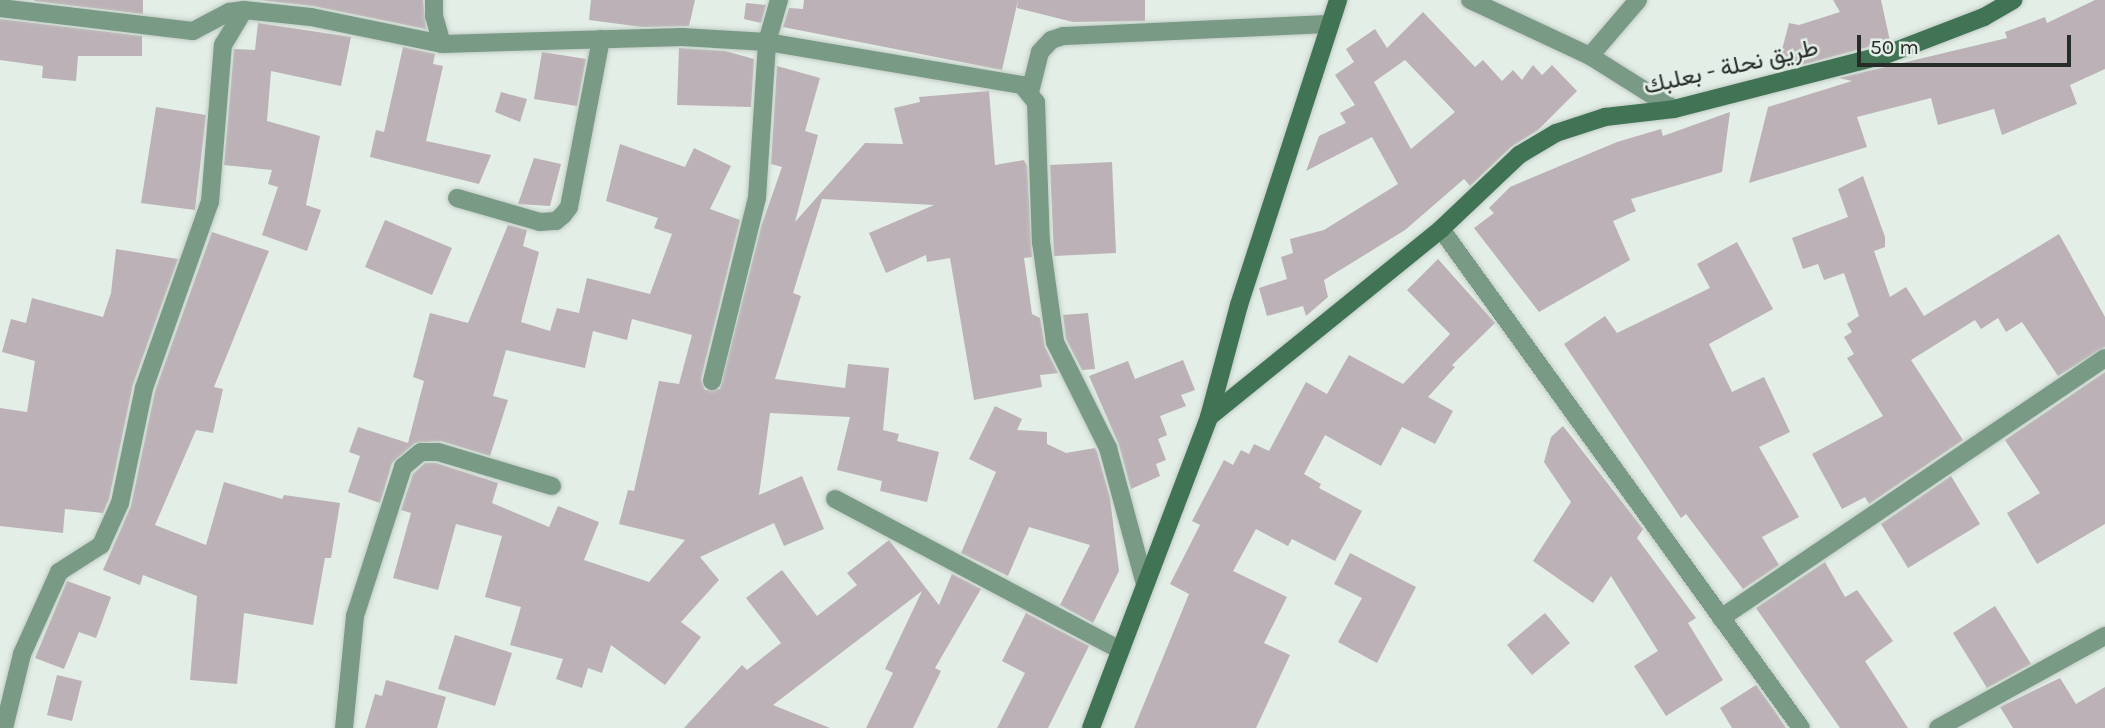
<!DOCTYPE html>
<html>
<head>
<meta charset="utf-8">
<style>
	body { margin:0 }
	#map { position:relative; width:2105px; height:728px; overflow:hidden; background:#e3eee7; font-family:Karla,Vazirmatn,sans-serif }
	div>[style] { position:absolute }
	.building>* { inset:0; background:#bcb1b6 }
	.roads { filter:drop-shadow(0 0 2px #c1cbc5) drop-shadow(0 0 2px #c1cbc5) }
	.street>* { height:18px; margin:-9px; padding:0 9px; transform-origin:9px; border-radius:9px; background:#799a85 }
	.secondary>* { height:18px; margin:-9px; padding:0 9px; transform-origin:9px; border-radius:9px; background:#417355 }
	span { translate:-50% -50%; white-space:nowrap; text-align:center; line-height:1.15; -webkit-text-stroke:5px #e3eee7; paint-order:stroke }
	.street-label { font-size:24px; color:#282c29 }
	.scale { position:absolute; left:1857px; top:35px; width:214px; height:32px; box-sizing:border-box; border:4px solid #282c29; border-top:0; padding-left:9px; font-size:21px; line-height:24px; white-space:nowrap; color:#282c29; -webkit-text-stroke:5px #e3eee7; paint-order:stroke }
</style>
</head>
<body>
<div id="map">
	<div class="building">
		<div style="clip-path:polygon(35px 0,143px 0,143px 14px,34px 1px)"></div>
		<div style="clip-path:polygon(260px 0,423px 0,426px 29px,313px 6px)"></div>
		<div style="clip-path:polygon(591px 0,695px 0,689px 26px,642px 27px,589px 20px)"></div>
		<div style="clip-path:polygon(804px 0,1018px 0,1002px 70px,783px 27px,789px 8px,803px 9px)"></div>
		<div style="clip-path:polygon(1018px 0,1145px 0,1145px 21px,1073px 22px,1017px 8px)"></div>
		<div style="clip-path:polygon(1833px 0,1881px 0,1890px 41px,1790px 68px,1778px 65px,1789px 23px,1799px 25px,1840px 12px)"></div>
		<div style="clip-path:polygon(2095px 0,2105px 0,2105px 69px,2070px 85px,2077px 104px,2002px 135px,1994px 109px,1938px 125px,1931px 98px,1857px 117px,1867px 147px,1749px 183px,1768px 107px,1852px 81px,1839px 78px,2007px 38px,2005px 32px,2045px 17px,2047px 23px)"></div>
		<div style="clip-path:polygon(746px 3px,766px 5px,761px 23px,744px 19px)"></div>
		<div style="clip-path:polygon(evenodd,1423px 12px,1475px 67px,1483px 60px,1502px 81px,1513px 70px,1522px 80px,1533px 65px,1542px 75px,1552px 65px,1577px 91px,1538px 130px,1511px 147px,1470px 186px,1464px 179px,1405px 230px,1324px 280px,1328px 297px,1306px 316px,1303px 306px,1267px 316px,1259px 288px,1287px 279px,1281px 257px,1293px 253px,1290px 239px,1324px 230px,1398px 184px,1372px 137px,1306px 171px,1319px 136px,1346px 123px,1340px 113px,1355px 105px,1335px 75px,1354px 62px,1346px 49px,1375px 29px,1387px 48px,1423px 12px,1405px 60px,1455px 112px,1411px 149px,1374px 82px,1405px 60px)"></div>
		<div style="clip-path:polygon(0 19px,142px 36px,142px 56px,78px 56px,76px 81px,42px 78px,43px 66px,0 60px)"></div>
		<div style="clip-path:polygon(258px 23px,351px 37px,341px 86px,271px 71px,267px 121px,320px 136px,306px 205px,321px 210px,307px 251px,262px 235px,278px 187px,268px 184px,272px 170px,224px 165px,234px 49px,255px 50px)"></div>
		<div style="clip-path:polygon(403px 47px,435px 54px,433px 64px,443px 66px,426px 141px,491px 155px,479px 184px,370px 157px,376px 130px,384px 132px)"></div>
		<div style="clip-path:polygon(679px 48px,725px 51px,754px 59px,751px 107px,677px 105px)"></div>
		<div style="clip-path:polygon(542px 52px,586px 59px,577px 106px,534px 99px)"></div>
		<div style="clip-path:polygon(777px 66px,820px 78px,805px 131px,818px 135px,795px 222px,865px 143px,903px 144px,894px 108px,920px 102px,919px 97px,989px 91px,995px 165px,1024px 160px,1027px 166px,1032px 257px,1024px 258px,1032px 314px,1040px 318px,1045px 347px,1058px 373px,1040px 375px,1042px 387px,974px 400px,950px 258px,927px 262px,926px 255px,886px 273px,869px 233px,934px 205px,822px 199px,793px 293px,801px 296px,775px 379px,845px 388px,848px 364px,889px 368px,883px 430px,899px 434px,897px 441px,939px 452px,927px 502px,880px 491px,882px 481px,837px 470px,850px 417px,770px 413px,759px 495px,802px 476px,824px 529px,784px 546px,774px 523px,700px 557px,719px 580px,681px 622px,701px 637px,665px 685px,611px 645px,602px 673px,588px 668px,582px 688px,556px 679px,563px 659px,510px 645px,521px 607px,485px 597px,502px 536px,456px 524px,438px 590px,393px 578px,411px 513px,401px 510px,413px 474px,425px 463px,436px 463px,498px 483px,492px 503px,549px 527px,558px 506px,599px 522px,584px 560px,649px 582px,685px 540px,619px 524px,628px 490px,634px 491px,659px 381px,679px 384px,692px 335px,632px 319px,627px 340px,593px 331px,585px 368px,506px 350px,493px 396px,508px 400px,490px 456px,441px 441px,415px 443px,392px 463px,380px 503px,348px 492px,360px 456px,349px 452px,358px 427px,408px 443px,424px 381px,413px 377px,430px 313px,468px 323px,508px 225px,527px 230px,523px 246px,539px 252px,521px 322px,550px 331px,557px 308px,579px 313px,587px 278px,650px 294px,672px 234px,654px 228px,658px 218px,606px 201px,620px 144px,685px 167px,694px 148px,731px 166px,710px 209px,740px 220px,701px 379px,705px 390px,720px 389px,761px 227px,782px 167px,771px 164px)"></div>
		<div style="clip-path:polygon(501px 92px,527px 99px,520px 122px,495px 112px)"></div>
		<div style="clip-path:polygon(156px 107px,206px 115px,195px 210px,141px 203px)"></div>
		<div style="clip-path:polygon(1730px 112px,1722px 172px,1631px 199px,1636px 211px,1613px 221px,1630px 260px,1539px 312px,1474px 228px,1494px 213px,1489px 208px,1510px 187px,1617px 142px,1661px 129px,1663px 136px)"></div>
		<div style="clip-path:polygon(534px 158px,561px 164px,550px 206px,518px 204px)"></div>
		<div style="clip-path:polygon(1112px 162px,1116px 253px,1054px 256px,1050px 165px)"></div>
		<div style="clip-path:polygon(1863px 176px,1885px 237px,1885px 247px,1874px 251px,1890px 297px,1906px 287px,1924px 316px,2059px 234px,2105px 317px,2105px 347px,2058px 376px,2022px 322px,2006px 332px,1998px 318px,1981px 329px,1975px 320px,1911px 360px,1963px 440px,1869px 504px,1865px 497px,1842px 509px,1812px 454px,1883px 416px,1847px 358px,1854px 354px,1844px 337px,1852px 332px,1847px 324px,1859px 316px,1844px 273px,1824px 280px,1818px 264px,1803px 269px,1792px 238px,1848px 217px,1838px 189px)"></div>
		<div style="clip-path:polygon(385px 220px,452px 248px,432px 295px,365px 267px)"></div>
		<div style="clip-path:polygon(212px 232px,269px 251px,214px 387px,223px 389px,213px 433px,196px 430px,155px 525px,206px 545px,224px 482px,282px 499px,284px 495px,340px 503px,331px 558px,325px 558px,313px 625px,244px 613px,237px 684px,190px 680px,197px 596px,143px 575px,140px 585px,103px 570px,131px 506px,155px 391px)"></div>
		<div style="clip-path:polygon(1737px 242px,1773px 309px,1709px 344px,1732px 392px,1764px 377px,1790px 432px,1759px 447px,1799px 517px,1762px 537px,1779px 565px,1743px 589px,1686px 514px,1681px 518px,1564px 344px,1605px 316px,1617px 333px,1710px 288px,1697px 264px)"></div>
		<div style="clip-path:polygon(116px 249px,178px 259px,133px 384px,109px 499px,103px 513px,65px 509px,63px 533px,0 526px,0 408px,27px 412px,35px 361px,2px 352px,11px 319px,26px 323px,32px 298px,103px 317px,111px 293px)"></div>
		<div style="clip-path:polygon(1438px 259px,1495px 323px,1452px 365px,1455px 367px,1428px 397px,1453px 411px,1435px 444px,1402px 427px,1381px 466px,1325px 435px,1304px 474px,1321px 484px,1319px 488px,1362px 511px,1335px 561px,1292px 539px,1288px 546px,1256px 529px,1233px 571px,1287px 597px,1264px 643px,1290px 655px,1256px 728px,1134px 728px,1189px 594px,1170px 584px,1200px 525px,1192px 521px,1224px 460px,1233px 465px,1241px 450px,1249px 454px,1254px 444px,1269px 451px,1306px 382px,1327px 394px,1349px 355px,1403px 384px,1450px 334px,1407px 290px)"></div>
		<div style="clip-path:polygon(1088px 313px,1095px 369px,1082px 370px,1066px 339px,1063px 315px)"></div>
		<div style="clip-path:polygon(1183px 360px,1195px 390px,1181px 395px,1186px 406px,1160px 416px,1167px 435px,1158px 439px,1166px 460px,1156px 464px,1160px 476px,1131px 489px,1119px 445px,1089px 376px,1128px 361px,1135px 379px)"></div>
		<div style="clip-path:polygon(2105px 372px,2105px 524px,2037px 564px,2007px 513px,2040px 493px,2005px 440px)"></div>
		<div style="clip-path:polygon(995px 406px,1022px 419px,1017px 430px,1047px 432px,1047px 444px,1066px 453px,1095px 448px,1097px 452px,1110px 498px,1119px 571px,1093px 623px,1060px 605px,1090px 545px,1029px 527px,1008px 576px,961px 553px,996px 472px,969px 459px)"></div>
		<div style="clip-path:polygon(1563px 426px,1643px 529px,1637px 538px,1696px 618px,1688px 623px,1723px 680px,1666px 716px,1634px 666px,1658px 651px,1611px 576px,1593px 603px,1533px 561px,1571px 502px,1544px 462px,1551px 437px)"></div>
		<div style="clip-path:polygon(1951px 476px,1980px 524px,1908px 568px,1881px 524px)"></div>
		<div style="clip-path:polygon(889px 540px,939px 605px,952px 574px,981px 589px,935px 668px,941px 671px,913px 728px,866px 728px,893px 673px,885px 669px,922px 591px,773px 705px,830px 728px,684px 728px,742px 665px,747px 670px,781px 643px,746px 598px,782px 570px,817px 616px,857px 585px,847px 573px)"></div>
		<div style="clip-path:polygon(1350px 553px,1416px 587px,1377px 663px,1338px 642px,1362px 598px,1334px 584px)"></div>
		<div style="clip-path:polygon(1825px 562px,1845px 597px,1857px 590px,1893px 641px,1865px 661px,1908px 728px,1840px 728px,1756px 608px)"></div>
		<div style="clip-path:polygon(67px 581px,111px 597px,96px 638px,79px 632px,64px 669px,35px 658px)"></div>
		<div style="clip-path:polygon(1995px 606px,2031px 664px,1987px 688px,1953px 633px)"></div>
		<div style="clip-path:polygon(1026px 613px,1089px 646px,1048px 728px,997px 728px,1025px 673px,1002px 661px)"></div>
		<div style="clip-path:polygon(1545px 613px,1570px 643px,1532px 675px,1507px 645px)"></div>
		<div style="clip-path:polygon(455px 635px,512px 653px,495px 706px,438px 689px)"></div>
		<div style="clip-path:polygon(57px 675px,82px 681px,72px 721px,47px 715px)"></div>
		<div style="clip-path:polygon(2060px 678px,2076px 704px,2105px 687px,2105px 728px,2013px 728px,2000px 707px)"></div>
		<div style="clip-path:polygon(386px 680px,446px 697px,437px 728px,365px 728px,375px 694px,382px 696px)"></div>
		<div style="clip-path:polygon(1756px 685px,1776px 713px,1786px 728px,1732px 728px,1720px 708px)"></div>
	</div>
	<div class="roads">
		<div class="street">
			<div style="left:434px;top:0;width:16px;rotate:90deg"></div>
			<div style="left:434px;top:16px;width:29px;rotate:74deg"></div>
			<div style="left:1470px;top:0;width:132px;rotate:25deg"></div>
			<div style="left:1590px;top:56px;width:99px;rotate:32.2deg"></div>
			<div style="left:0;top:8px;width:194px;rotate:6.8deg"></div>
			<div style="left:193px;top:31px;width:41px;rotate:-27.8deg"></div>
			<div style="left:229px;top:12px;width:15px;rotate:-8deg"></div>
			<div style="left:244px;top:10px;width:67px;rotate:6deg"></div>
			<div style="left:311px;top:17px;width:134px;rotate:11.6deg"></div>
			<div style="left:442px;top:44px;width:240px;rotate:-1.7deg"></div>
			<div style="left:682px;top:37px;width:85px;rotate:3.4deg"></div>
			<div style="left:767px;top:42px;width:259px;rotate:9.6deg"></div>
			<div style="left:1022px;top:85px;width:22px;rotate:51deg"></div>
			<div style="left:1036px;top:102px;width:140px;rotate:88deg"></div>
			<div style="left:1041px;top:242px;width:101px;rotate:82deg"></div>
			<div style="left:1055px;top:342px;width:119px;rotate:63.4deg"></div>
			<div style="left:1108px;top:448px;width:141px;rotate:74.8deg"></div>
			<div style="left:1590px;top:56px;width:74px;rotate:-49.4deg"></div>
			<div style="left:1030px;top:92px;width:41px;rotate:-76deg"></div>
			<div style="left:1040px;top:52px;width:16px;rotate:-47deg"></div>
			<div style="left:1051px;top:40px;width:13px;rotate:-18deg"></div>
			<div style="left:1063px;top:36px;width:267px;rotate:-2.6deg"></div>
			<div style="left:457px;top:198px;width:86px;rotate:16.1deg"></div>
			<div style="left:540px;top:222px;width:16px;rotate:-4deg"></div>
			<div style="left:556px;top:221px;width:9px;rotate:-41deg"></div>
			<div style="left:563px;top:215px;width:10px;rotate:-53deg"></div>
			<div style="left:569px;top:207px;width:171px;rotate:-79.2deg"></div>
			<div style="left:1441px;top:229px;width:615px;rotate:54.19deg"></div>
			<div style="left:712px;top:381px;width:188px;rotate:-76.2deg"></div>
			<div style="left:757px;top:198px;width:156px;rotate:-86.3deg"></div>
			<div style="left:767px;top:42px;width:44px;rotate:-74.1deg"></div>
			<div style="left:835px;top:499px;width:323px;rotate:27.9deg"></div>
			<div style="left:1721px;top:618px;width:464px;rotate:-34.1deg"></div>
			<div style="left:4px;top:728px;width:76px;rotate:-76.3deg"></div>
			<div style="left:22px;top:654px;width:90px;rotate:-65.7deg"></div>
			<div style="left:59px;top:572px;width:50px;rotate:-32.7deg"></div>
			<div style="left:101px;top:545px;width:46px;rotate:-65.7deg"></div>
			<div style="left:120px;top:503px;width:117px;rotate:-78.2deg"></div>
			<div style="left:144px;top:388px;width:197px;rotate:-70.5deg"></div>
			<div style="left:210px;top:202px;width:158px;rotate:-85.3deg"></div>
			<div style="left:223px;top:45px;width:41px;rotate:-59deg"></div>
			<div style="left:344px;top:728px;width:113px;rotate:-84.4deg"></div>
			<div style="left:355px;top:616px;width:157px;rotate:-72.1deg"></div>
			<div style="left:403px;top:467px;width:23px;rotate:-40deg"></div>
			<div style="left:421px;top:452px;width:17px"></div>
			<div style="left:438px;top:452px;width:119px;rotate:16.6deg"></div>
			<div style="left:1938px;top:728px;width:191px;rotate:-28.9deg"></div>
		</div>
		<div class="secondary">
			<div style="left:1209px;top:417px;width:116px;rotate:-75deg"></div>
			<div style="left:1239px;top:305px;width:321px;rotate:-72deg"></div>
			<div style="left:1091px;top:728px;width:333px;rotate:-69.2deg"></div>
			<div style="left:1209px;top:417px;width:299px;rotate:-39deg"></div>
			<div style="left:1441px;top:229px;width:108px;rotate:-43.5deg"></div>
			<div style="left:1519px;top:155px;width:43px;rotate:-30.7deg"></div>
			<div style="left:1556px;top:133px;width:52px;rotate:-18.1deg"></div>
			<div style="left:1605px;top:117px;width:69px;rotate:-6.6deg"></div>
			<div style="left:1674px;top:109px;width:218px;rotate:-14.4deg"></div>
			<div style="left:1885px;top:55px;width:106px;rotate:-21deg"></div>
			<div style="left:1984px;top:17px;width:34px;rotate:-30deg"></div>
		</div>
	</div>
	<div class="street-label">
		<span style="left:1731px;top:67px;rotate:-13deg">طريق نحلة - بعلبك</span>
	</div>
	<div class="scale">50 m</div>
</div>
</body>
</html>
